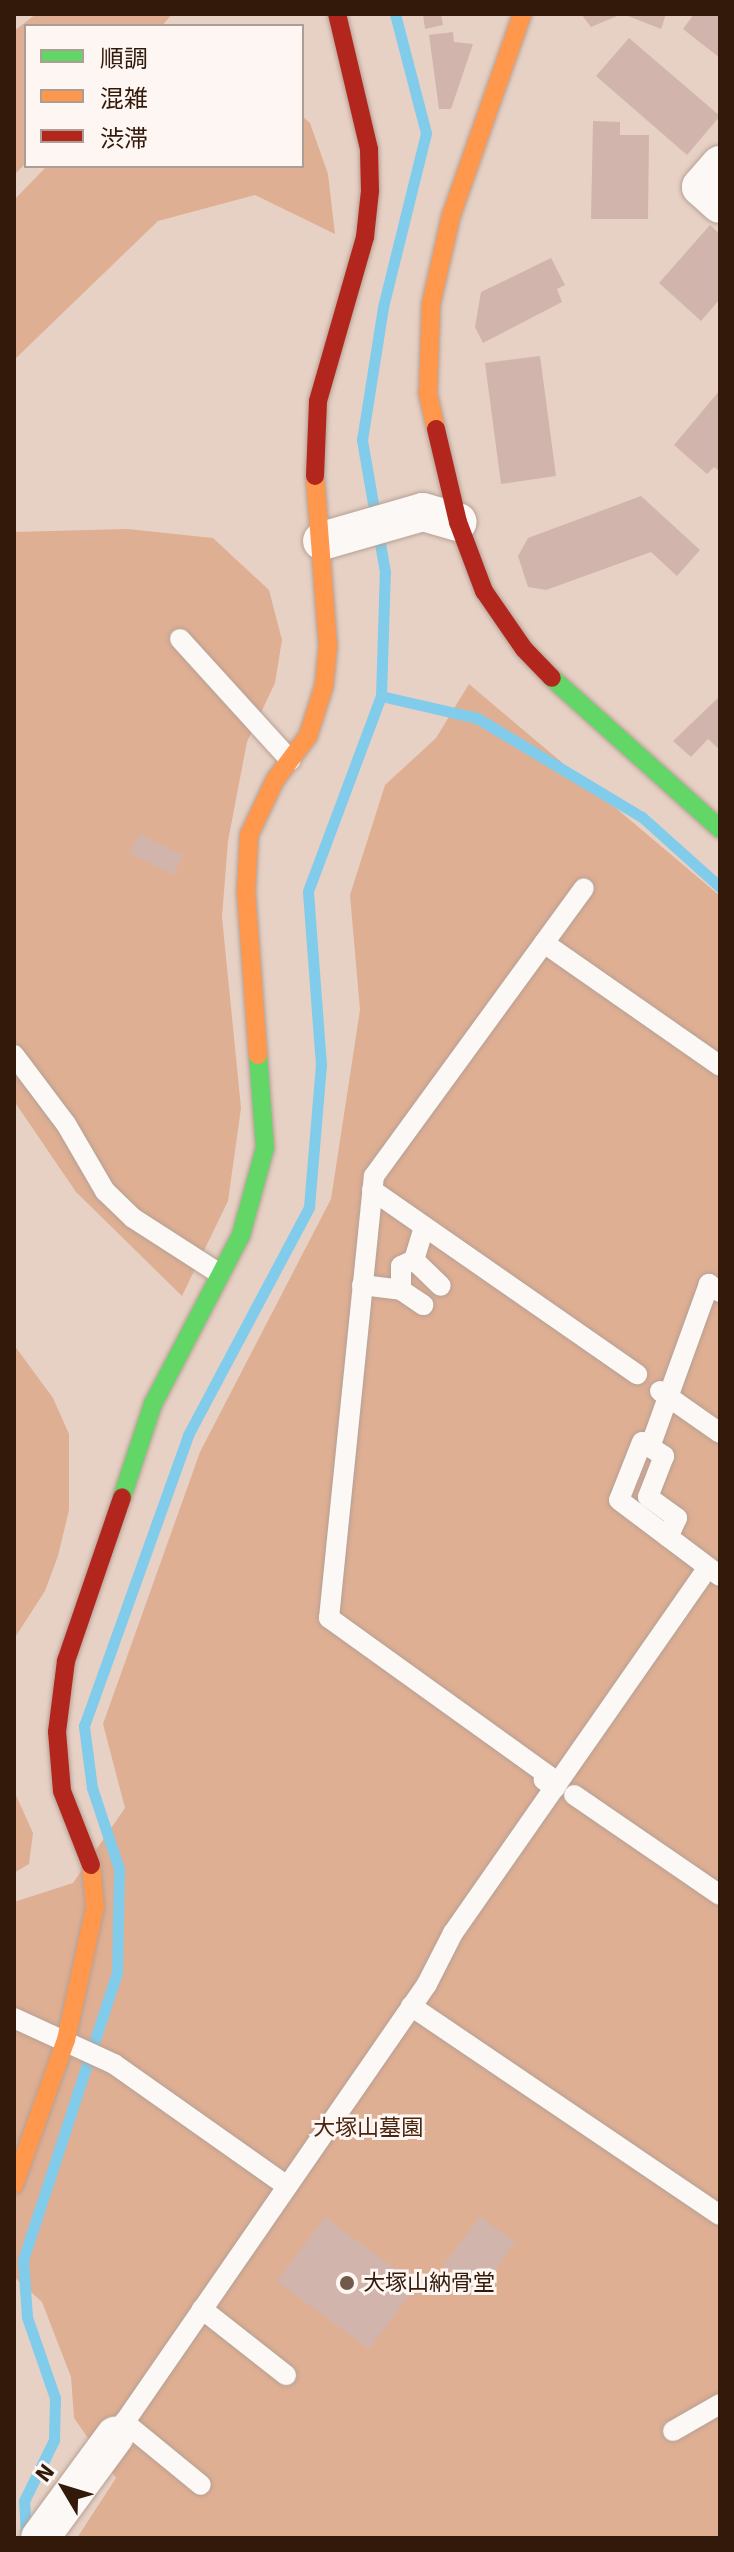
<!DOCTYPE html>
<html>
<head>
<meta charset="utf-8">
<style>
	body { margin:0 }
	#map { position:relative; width:734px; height:2552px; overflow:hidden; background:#e7d1c5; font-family:Signika,"Noto Sans JP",sans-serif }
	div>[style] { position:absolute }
	.green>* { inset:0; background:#dfaf93 }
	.stream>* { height:11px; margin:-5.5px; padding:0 5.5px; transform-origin:5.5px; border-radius:5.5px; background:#81cbeb }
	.building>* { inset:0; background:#d1b4ac }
	.roads { filter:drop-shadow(0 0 2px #b6a094) drop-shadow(0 0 2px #b6a094) }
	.lane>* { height:20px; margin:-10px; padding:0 10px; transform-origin:10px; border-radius:10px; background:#fbf8f6 }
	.street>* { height:38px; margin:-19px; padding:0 19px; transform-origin:19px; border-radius:19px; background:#fbf8f6 }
	.fast>* { height:18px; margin:-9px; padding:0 9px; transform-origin:9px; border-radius:9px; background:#63d668 }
	.slow>* { height:18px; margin:-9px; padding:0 9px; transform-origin:9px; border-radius:9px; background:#ff974d }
	.jam>* { height:18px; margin:-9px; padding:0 9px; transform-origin:9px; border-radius:9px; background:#b3261e }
	.dots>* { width:22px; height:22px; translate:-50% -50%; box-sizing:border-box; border:4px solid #fdf6f2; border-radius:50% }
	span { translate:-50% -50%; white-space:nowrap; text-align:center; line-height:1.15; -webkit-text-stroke:6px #fdf6f2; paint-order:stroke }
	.park-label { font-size:22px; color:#492610 }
	.poi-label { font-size:22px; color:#32190a }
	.left { translate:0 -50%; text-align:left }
	.frame { position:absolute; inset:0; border:16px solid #32190a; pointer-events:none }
	.legend { position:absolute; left:24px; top:24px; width:280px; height:144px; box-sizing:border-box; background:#fdf6f2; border:2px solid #ac9e95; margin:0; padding:10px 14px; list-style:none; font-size:24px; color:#32190a }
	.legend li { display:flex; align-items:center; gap:16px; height:40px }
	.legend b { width:40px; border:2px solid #ac9e95 }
	.north { position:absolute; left:24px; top:2448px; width:80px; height:80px; -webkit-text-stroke:6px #fdf6f2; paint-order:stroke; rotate:308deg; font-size:22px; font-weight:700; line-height:32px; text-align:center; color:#32190a }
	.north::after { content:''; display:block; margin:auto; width:28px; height:36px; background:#32190a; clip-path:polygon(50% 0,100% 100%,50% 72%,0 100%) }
</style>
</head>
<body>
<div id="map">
	<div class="green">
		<div style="clip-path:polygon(36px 14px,172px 14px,162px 26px,26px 26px,26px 163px,14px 175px,14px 31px)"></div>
		<div style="clip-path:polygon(302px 116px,310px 123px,328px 174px,335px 234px,255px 195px,158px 221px,14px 360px,14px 200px,47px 166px,302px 166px)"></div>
		<div style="clip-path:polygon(127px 529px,213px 538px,269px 590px,282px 640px,275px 683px,247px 742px,228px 841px,222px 917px,241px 1108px,228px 1201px,182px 1296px,76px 1192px,14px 1101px,14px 532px)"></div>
		<div style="clip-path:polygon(469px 684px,720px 896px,720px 2538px,77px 2538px,116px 2478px,74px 2418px,71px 2377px,42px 2302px,14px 2277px,14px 1902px,73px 1883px,125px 1808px,103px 1724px,200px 1452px,331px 1199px,360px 1010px,350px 895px,385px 785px,436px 738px)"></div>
		<div style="clip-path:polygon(14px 1345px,53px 1398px,69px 1434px,69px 1510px,58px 1556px,45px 1591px,14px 1639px)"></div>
		<div style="clip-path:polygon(14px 1791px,33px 1833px,29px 1864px,14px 1873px)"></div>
	</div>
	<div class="stream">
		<div style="left:381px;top:696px;width:98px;rotate:12.9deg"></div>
		<div style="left:477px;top:718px;width:192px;rotate:31deg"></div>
		<div style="left:642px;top:817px;width:105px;rotate:41.9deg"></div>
		<div style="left:26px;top:2537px;width:36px;rotate:-93deg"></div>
		<div style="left:24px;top:2501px;width:68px;rotate:-63.8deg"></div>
		<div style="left:54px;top:2440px;width:42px;rotate:-88.6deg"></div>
		<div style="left:55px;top:2398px;width:86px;rotate:-109.1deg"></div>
		<div style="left:27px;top:2317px;width:57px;rotate:-94deg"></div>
		<div style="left:23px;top:2260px;width:302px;rotate:-71.9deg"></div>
		<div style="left:117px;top:1973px;width:104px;rotate:-88.9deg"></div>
		<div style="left:119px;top:1869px;width:85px;rotate:-108.4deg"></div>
		<div style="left:92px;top:1788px;width:63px;rotate:-97.4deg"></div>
		<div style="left:84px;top:1726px;width:309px;rotate:-70.3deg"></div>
		<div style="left:188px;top:1435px;width:258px;rotate:-62deg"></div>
		<div style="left:309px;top:1207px;width:143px;rotate:-85.2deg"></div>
		<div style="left:321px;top:1065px;width:174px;rotate:-94.3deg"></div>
		<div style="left:308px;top:891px;width:208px;rotate:-69.5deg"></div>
		<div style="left:381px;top:696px;width:124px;rotate:-88.2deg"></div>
		<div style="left:385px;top:572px;width:134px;rotate:-99.9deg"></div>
		<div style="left:362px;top:440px;width:135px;rotate:-81deg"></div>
		<div style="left:383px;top:307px;width:179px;rotate:-76.1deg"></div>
		<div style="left:426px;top:133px;width:123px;rotate:-104.6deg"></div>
	</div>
	<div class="building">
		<div style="clip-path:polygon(423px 14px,441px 14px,443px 25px,425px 29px)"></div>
		<div style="clip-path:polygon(581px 14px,622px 14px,591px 27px)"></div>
		<div style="clip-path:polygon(623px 14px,666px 14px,661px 29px)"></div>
		<div style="clip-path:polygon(694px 14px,720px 14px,720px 58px,683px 29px)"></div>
		<div style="clip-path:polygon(453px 32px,454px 42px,473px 44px,451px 109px,439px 109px,429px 35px)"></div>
		<div style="clip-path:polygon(629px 38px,720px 116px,687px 155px,596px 76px)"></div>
		<div style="clip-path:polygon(593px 121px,620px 122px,620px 135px,649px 135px,648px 219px,591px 219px)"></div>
		<div style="clip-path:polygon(710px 225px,720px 234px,720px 299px,701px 321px,659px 283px)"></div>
		<div style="clip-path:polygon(551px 258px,565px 285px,557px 289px,562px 302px,483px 343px,475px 327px,481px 292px)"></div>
		<div style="clip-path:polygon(540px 356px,556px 476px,501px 484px,485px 363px)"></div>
		<div style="clip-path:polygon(720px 390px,720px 472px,714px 467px,707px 474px,674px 445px)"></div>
		<div style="clip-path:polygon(641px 496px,700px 550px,677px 576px,651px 552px,546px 590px,528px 587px,518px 556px,528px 538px)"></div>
		<div style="clip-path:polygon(720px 696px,720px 750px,708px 739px,691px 757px,673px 741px)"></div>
		<div style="clip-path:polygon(140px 834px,183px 856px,173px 875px,129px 853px)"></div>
		<div style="clip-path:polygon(480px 2216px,515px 2242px,479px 2292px,443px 2266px)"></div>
		<div style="clip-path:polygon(325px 2217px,417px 2285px,369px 2349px,277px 2281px)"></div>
	</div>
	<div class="roads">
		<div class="lane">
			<div style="left:180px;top:639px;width:164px;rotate:47.7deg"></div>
			<div style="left:544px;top:943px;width:215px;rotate:34.9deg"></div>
			<div style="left:14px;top:1055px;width:86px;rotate:53deg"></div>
			<div style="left:66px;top:1124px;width:78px;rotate:59.8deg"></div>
			<div style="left:105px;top:1191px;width:39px;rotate:44deg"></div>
			<div style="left:133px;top:1218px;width:103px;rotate:32.8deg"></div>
			<div style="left:372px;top:1190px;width:323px;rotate:34.8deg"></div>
			<div style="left:414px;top:1260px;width:37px;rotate:44deg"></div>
			<div style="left:362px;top:1285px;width:39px;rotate:7deg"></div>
			<div style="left:401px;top:1290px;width:24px;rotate:-90deg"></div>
			<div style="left:401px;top:1266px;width:14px;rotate:-25deg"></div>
			<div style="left:414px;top:1260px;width:34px;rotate:-73deg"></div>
			<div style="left:401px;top:1290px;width:27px;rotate:34deg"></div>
			<div style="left:720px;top:1292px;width:14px;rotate:-144deg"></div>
			<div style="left:709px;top:1284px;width:173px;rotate:109.9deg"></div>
			<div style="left:650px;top:1447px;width:9px;rotate:-148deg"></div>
			<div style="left:642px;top:1442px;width:62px;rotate:111.6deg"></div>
			<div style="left:619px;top:1500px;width:126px;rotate:37deg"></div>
			<div style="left:660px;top:1391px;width:73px;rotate:35deg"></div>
			<div style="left:650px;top:1447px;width:17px;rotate:33deg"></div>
			<div style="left:664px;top:1456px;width:44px;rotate:111.3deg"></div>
			<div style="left:648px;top:1497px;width:36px;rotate:36deg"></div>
			<div style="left:677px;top:1518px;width:21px;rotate:115deg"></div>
			<div style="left:555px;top:1788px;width:14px;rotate:-144deg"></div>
			<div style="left:544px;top:1780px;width:6px;rotate:-39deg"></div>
			<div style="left:549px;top:1776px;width:271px;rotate:-144.3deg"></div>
			<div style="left:329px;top:1618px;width:444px;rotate:-84.2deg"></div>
			<div style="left:374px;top:1176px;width:356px;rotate:-53.9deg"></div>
			<div style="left:574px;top:1795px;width:177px;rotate:34.4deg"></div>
			<div style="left:411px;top:2006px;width:373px;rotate:34.1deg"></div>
			<div style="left:14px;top:2018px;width:110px;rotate:24.7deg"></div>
			<div style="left:114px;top:2064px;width:212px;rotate:35.2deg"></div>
			<div style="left:202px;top:2309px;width:107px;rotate:38.2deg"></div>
			<div style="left:124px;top:2422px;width:99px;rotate:39.3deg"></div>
			<div style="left:673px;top:2431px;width:54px;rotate:-29.9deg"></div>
			<div style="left:115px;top:2436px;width:549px;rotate:-55.38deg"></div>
			<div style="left:427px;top:1984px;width:57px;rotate:-63deg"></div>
			<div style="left:453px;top:1933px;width:445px;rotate:-55.1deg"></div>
		</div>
		<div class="street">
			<div style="left:720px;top:165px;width:29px;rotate:131deg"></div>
			<div style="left:701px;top:187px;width:25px;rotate:42deg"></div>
			<div style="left:322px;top:541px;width:105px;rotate:-16deg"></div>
			<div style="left:423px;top:512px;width:36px;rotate:16deg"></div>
			<div style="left:40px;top:2538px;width:127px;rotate:-53.7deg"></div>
		</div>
		<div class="fast">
			<div style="left:552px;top:678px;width:226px;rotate:41.9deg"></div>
			<div style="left:122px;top:1497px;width:98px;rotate:-71.6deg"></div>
			<div style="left:153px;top:1404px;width:191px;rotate:-62.5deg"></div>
			<div style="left:241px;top:1235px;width:90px;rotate:-74.6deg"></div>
			<div style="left:265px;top:1148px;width:93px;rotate:-94.3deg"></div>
		</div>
		<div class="slow">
			<div style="left:436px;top:429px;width:37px;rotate:-103deg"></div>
			<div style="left:428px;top:393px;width:89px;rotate:-88.1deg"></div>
			<div style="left:431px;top:304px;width:90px;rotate:-77.2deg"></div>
			<div style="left:451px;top:216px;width:214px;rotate:-70.6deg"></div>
			<div style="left:258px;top:1055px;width:162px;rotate:-94.2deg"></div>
			<div style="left:246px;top:893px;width:58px;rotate:-87deg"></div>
			<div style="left:249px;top:835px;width:61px;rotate:-64.7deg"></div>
			<div style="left:275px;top:780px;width:55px;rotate:-53.1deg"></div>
			<div style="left:308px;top:736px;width:52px;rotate:-72.3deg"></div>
			<div style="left:324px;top:686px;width:40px;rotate:-84.3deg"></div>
			<div style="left:328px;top:646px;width:170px;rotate:-94.4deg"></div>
			<div style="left:14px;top:2185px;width:154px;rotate:-70.3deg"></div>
			<div style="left:66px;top:2040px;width:136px;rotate:-77.7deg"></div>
			<div style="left:95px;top:1907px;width:42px;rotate:-95.4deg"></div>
		</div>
		<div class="jam">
			<div style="left:436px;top:429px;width:96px;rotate:76.7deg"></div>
			<div style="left:458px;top:522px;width:74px;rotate:69.4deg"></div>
			<div style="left:484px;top:591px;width:70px;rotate:55.4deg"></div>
			<div style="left:524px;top:649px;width:40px;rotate:46deg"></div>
			<div style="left:315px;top:476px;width:75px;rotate:-87.7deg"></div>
			<div style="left:318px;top:401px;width:171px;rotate:-74deg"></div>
			<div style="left:365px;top:237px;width:46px;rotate:-83.8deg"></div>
			<div style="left:370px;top:191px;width:42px;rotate:-91.4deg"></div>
			<div style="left:369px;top:149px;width:139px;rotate:-103.3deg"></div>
			<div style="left:91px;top:1865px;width:79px;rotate:-111.4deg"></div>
			<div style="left:62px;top:1791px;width:59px;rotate:-94.8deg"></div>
			<div style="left:57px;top:1732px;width:72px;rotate:-82.8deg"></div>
			<div style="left:66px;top:1661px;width:173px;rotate:-71.1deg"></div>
		</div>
	</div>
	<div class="dots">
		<div style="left:347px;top:2283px;background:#71594b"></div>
	</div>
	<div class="park-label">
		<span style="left:368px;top:2128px">大塚山墓園</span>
	</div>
	<div class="poi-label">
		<span class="left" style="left:363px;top:2283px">大塚山納骨堂</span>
	</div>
	<div class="frame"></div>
	<ul class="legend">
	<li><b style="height:10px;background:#63d668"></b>順調</li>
	<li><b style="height:10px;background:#ff974d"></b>混雑</li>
	<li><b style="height:10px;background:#b3261e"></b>渋滞</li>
	</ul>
	<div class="north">N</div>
</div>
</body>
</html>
